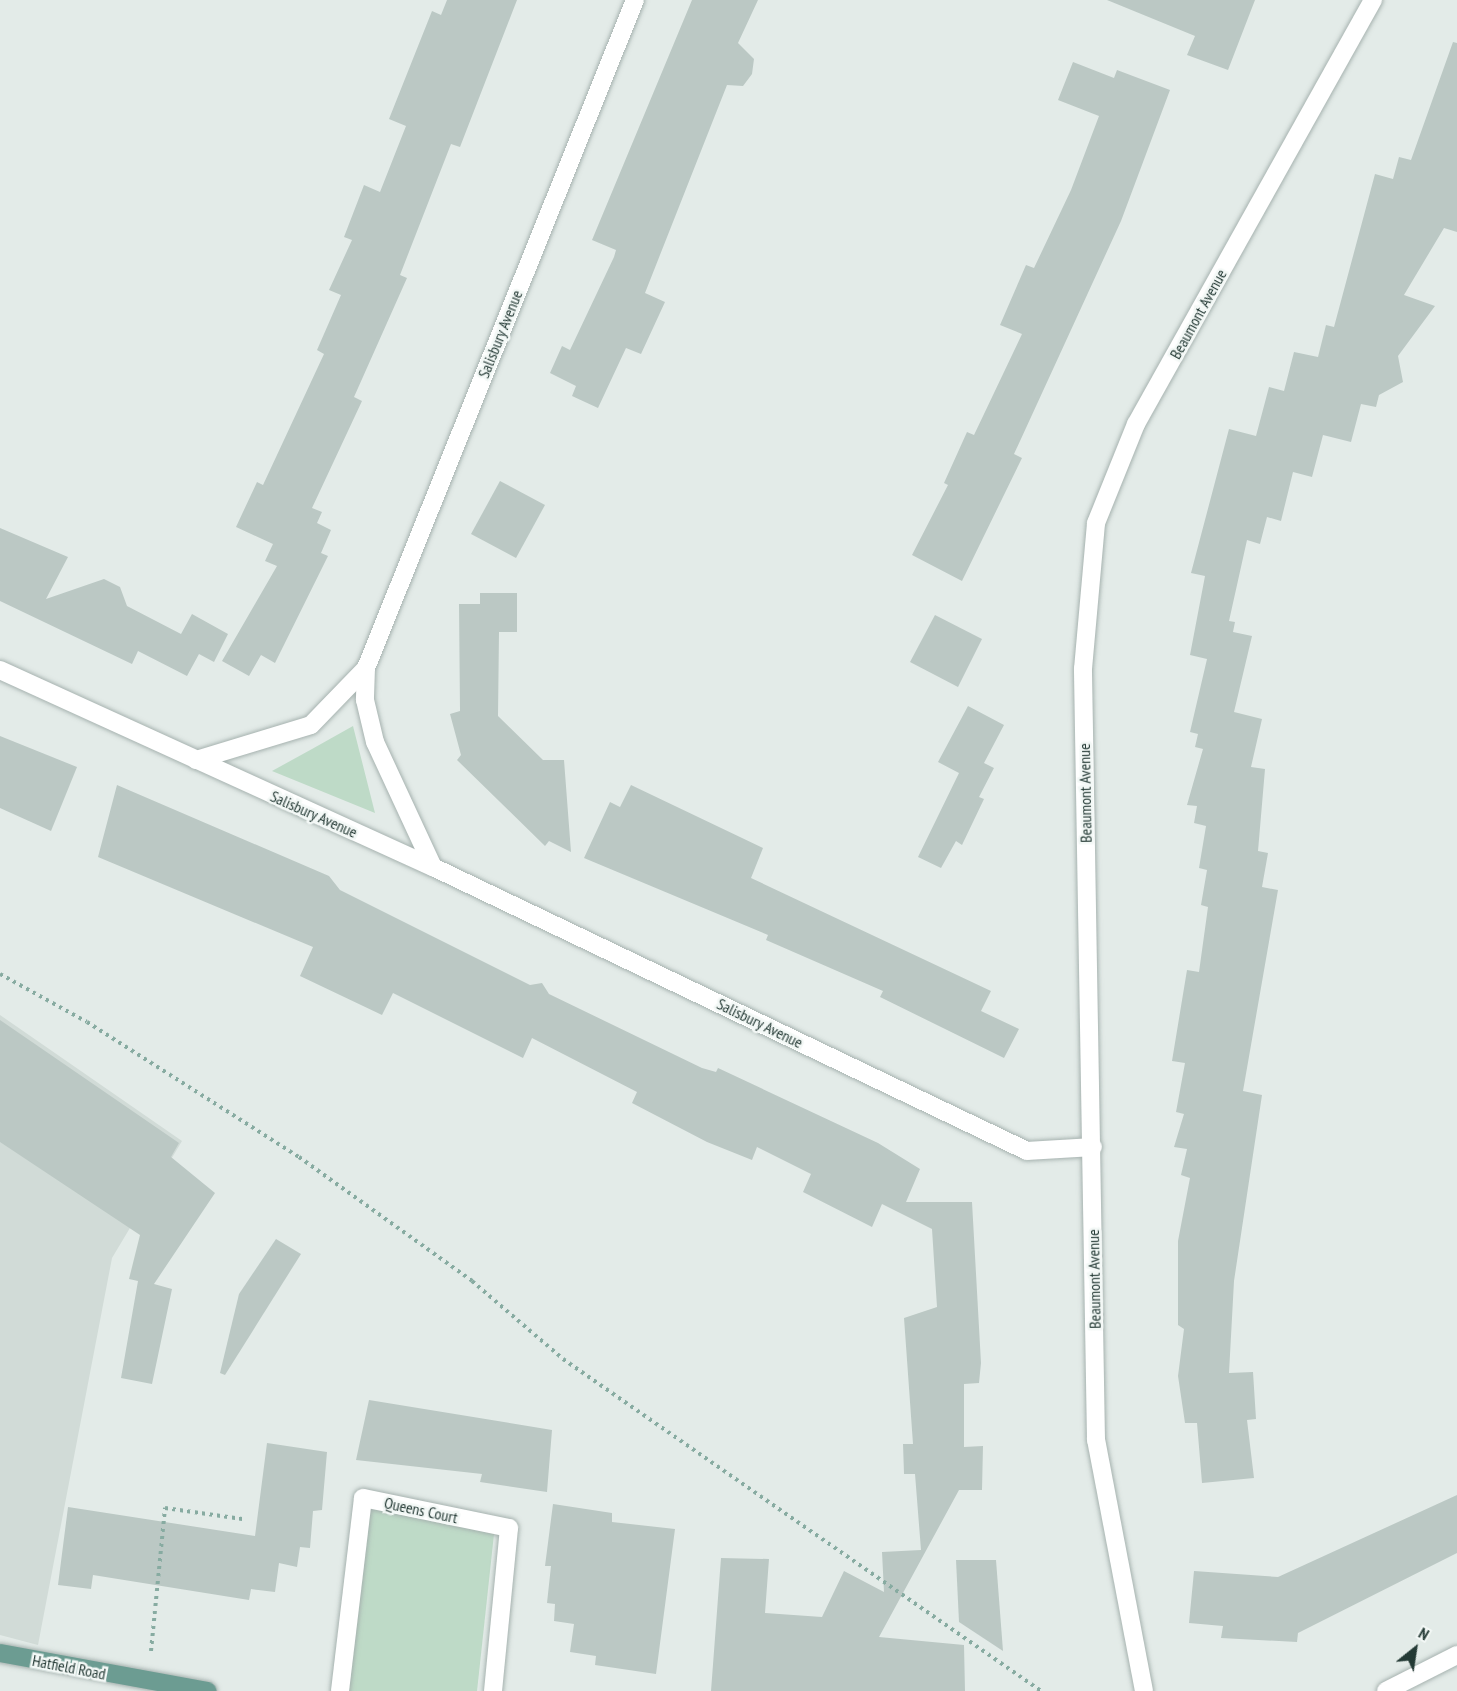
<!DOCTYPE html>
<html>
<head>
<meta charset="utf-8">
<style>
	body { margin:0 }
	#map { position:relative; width:1457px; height:1691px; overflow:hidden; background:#e3ebe8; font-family:"PT Sans Narrow",sans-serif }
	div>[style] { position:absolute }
	.built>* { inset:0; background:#d1dbd7 }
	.green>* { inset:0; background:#bedac7 }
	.building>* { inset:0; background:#bbc8c4 }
	.path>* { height:4px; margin-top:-2px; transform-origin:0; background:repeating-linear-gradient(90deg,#87aba1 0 3px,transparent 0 7.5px) }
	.roads { filter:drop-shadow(0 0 2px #a6b2af) drop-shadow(0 0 2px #a6b2af) }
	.street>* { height:18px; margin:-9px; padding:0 9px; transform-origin:9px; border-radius:9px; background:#fff }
	.secondary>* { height:18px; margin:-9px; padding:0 9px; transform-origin:9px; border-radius:9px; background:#fff }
	.primary>* { height:18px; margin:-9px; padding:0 9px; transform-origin:9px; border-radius:9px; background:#6c9c92 }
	span { translate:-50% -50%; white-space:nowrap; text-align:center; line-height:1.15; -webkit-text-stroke:5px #f3f8f6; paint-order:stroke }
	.street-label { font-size:16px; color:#243a35 }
	.north { position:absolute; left:1385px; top:1619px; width:60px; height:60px; -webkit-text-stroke:4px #f3f8f6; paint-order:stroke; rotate:30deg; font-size:16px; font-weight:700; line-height:24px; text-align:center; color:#243a35 }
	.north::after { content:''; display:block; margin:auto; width:21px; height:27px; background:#243a35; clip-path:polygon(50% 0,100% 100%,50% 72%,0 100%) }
</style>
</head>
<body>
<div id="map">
	<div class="built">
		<div style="clip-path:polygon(0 1015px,182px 1141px,112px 1258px,38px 1645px,0 1635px)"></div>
	</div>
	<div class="green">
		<div style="clip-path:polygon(353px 726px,375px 813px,272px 771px,312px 749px)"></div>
		<div style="clip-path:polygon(366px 1502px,495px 1525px,477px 1691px,338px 1691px)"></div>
	</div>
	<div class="building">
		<div style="clip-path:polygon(447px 0,517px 0,460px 147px,451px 144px,400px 275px,407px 278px,354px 397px,362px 401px,312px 508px,322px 512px,317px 523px,331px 530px,321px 553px,328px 556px,275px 663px,261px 655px,249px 676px,222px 661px,277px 566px,265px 561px,273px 544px,236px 527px,257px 482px,263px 485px,324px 354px,317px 350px,341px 295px,329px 290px,352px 240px,344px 237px,364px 185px,380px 192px,406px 126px,389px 119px,432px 11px,441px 15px)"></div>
		<div style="clip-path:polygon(692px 0,758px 0,738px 43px,754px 59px,752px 74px,743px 86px,727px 85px,645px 293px,665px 302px,641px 354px,626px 348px,598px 408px,572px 396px,576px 386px,550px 373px,562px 346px,570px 350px,614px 257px,616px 250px,592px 240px)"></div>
		<div style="clip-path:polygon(1107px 0,1255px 0,1228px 70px,1187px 55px,1195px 36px)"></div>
		<div style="clip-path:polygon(1453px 42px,1457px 43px,1457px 232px,1444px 228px,1404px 295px,1435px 306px,1398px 356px,1403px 382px,1379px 395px,1376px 407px,1361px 404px,1351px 442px,1323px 435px,1312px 477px,1293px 472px,1281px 521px,1267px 517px,1260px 544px,1247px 540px,1229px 621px,1235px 622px,1233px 632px,1252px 636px,1234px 712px,1262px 719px,1251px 767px,1265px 769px,1258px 851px,1268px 853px,1262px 887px,1278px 890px,1243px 1091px,1262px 1095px,1234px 1281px,1229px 1373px,1253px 1372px,1256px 1419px,1247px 1420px,1254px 1478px,1202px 1483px,1197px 1423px,1185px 1423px,1178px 1376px,1184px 1329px,1178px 1325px,1178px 1241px,1190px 1178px,1181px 1175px,1187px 1149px,1174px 1147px,1184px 1114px,1176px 1112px,1185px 1063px,1172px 1061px,1187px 970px,1199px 972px,1208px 907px,1201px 905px,1207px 870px,1199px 868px,1206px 826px,1194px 823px,1197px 806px,1187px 805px,1203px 749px,1195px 747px,1198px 734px,1190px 732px,1207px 659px,1190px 655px,1205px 576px,1191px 573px,1229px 429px,1256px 436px,1269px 387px,1284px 391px,1294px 352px,1318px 357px,1326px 325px,1334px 327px,1375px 174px,1393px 179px,1399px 157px,1411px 160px)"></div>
		<div style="clip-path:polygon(1073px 62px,1114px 78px,1117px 70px,1170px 90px,1121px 221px,1014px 454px,1022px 458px,962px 581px,912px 555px,948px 485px,944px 483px,967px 432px,974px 435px,1022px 334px,1000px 325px,1026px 265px,1034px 268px,1071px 190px,1099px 116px,1058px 100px)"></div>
		<div style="clip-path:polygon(500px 481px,545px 505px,516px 558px,471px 534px)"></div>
		<div style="clip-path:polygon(0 528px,68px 557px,46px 599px,104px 579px,120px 587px,127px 606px,181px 634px,192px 614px,228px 634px,214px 662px,199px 654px,187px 676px,138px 651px,132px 664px,0 601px)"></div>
		<div style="clip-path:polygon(480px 593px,517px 593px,517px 632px,499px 632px,498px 716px,543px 760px,564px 760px,571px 852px,549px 841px,545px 846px,457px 760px,461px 755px,450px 714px,460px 711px,459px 604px,480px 604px)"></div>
		<div style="clip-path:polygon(935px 615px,982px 639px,958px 687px,910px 662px)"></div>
		<div style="clip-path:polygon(968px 706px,1004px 725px,984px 763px,994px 768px,979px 797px,984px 799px,962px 845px,956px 841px,941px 868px,918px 857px,959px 773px,938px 762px)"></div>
		<div style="clip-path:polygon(0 736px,77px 767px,51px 831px,0 808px)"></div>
		<div style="clip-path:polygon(117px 785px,329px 876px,340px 890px,530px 985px,542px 983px,549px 994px,702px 1068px,716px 1072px,718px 1068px,878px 1143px,920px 1169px,906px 1202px,972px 1202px,981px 1363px,979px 1383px,964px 1384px,964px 1447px,983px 1446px,982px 1490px,959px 1490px,879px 1637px,964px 1645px,965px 1691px,711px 1691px,721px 1558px,769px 1559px,765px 1613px,822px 1617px,844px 1571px,884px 1592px,882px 1552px,921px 1550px,915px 1474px,904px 1474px,903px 1444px,913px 1444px,904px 1318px,937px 1307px,932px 1229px,882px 1204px,872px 1227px,803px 1192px,811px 1174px,757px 1147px,752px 1160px,707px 1142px,632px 1103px,637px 1092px,532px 1038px,523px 1058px,393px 993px,382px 1015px,300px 976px,313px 947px,98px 857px)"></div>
		<div style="clip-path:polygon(631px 785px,763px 848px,751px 878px,991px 991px,981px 1011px,1019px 1029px,1004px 1058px,880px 997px,883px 991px,766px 940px,768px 935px,584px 858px,610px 802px,620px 807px)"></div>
		<div style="clip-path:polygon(0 1020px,179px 1143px,171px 1157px,215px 1193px,154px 1284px,172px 1289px,152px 1384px,121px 1378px,138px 1281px,129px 1279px,140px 1235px,0 1142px)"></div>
		<div style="clip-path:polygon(276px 1239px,301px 1254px,225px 1375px,220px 1373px,239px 1294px)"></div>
		<div style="clip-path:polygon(369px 1400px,552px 1430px,547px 1492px,480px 1482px,482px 1474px,356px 1460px)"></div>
		<div style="clip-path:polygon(267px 1443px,327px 1452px,322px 1510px,313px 1511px,310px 1548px,300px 1547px,297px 1567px,279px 1563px,275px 1592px,251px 1589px,249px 1600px,93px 1575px,91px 1589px,58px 1585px,68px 1507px,255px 1536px)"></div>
		<div style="clip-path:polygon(1457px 1495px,1457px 1553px,1298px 1633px,1297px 1642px,1221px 1638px,1223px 1626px,1189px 1623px,1194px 1571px,1278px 1577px)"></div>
		<div style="clip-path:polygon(553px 1504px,612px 1513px,612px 1522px,675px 1529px,656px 1674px,595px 1665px,596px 1656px,570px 1652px,574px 1624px,554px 1621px,555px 1604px,547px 1603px,551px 1566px,545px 1566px)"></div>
		<div style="clip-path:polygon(956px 1560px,996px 1560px,1003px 1651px,959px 1622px)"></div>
	</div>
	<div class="path">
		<div style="left:0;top:974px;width:99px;rotate:28.9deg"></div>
		<div style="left:87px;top:1022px;width:251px;rotate:32.5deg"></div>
		<div style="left:299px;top:1157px;width:213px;rotate:35.6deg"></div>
		<div style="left:472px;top:1281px;width:120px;rotate:40.6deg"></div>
		<div style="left:563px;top:1359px;width:582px;rotate:34.78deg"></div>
		<div style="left:151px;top:1651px;width:144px;rotate:-84.4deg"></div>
		<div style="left:165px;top:1508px;width:78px;rotate:8.1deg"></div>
	</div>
	<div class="roads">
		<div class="street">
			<div style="left:366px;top:668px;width:32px;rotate:92deg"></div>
			<div style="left:365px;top:700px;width:43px;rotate:76.6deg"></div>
			<div style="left:375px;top:742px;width:138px;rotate:65.1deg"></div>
			<div style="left:0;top:670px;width:476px;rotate:24.5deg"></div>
			<div style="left:433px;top:867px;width:658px;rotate:25.55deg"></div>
			<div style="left:1027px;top:1151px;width:66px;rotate:-3.5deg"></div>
			<div style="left:196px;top:760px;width:120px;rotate:-16.9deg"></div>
			<div style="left:311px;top:725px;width:79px;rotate:-46deg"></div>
			<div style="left:366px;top:668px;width:720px;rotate:-68.07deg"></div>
			<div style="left:340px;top:1691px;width:194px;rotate:-83.2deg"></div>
			<div style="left:363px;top:1498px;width:149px;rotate:11.6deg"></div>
			<div style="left:509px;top:1528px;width:164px;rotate:95.6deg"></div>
			<div style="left:1144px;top:1691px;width:256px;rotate:-100.8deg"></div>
			<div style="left:1096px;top:1440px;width:771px;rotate:-90.97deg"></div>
			<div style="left:1083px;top:669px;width:147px;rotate:-84.9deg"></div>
			<div style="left:1096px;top:523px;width:107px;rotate:-68deg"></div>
			<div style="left:1136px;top:424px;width:486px;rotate:-60.8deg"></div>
		</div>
		<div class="secondary">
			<div style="left:1386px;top:1691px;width:80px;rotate:-26.9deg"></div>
		</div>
		<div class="primary">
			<div style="left:0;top:1653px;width:211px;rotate:10.4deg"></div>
		</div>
	</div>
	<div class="street-label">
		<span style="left:1198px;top:314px;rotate:-61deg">Beaumont Avenue</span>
		<span style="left:500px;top:334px;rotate:-68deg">Salisbury Avenue</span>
		<span style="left:1085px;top:793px;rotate:-91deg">Beaumont Avenue</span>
		<span style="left:314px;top:814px;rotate:24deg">Salisbury Avenue</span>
		<span style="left:760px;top:1023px;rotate:26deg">Salisbury Avenue</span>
		<span style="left:1094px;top:1279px;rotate:-91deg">Beaumont Avenue</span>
		<span style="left:421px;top:1510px;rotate:12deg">Queens Court</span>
		<span style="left:69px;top:1667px;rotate:11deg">Hatfield Road</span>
	</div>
	<div class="north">N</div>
</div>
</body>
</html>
